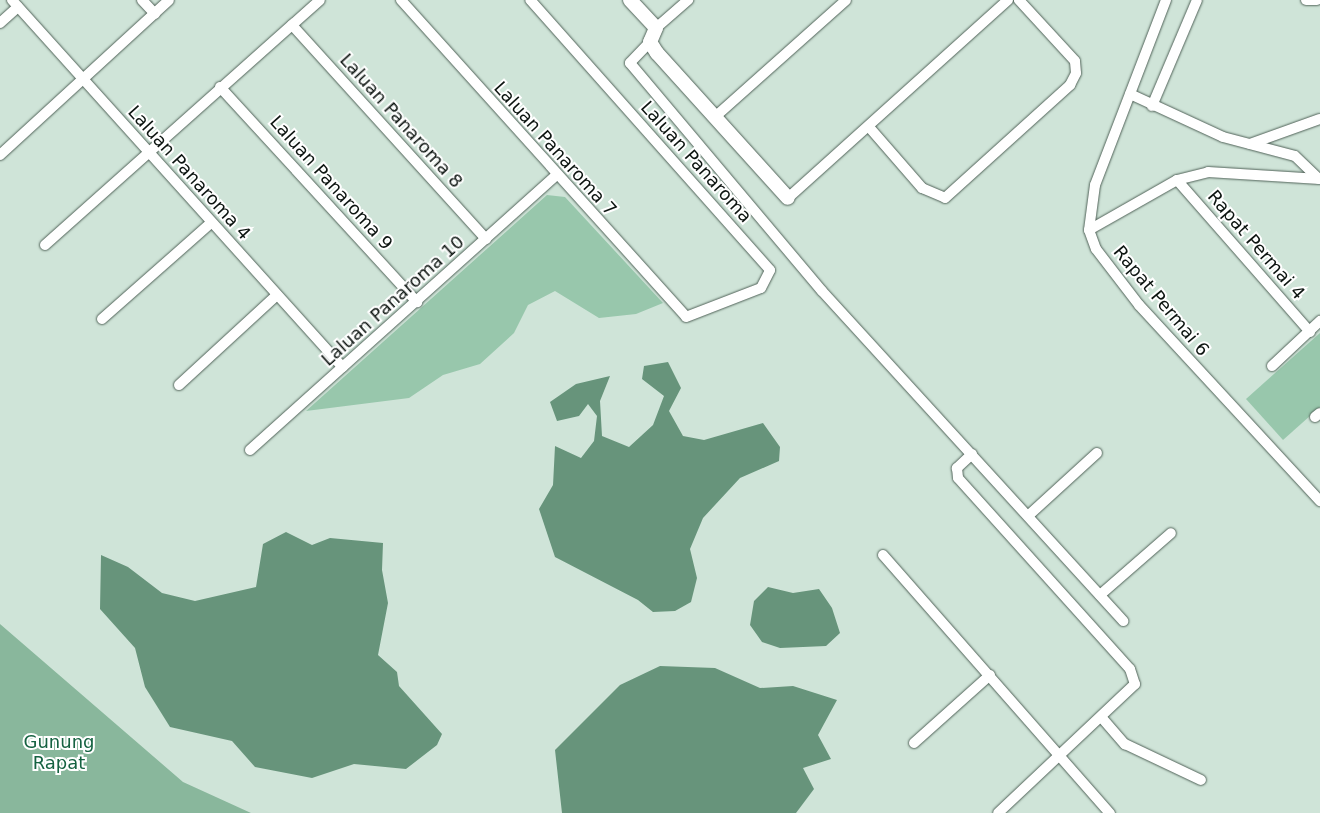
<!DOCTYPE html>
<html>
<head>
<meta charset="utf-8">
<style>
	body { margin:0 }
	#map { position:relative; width:1320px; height:813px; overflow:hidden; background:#cfe4d8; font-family:"DejaVu Sans",sans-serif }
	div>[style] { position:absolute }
	.green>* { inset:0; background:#98c7ac }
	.forest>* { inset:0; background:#89b79c }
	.water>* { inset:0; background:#67947b }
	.roads { filter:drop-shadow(0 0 1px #506258) drop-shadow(0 0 1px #506258) }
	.street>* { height:10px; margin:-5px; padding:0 5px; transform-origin:5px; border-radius:5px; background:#fff }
	.secondary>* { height:14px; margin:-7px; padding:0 7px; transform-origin:7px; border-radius:7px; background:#fff }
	span { translate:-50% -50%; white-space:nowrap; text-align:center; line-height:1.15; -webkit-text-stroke:4px #fff; paint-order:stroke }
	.street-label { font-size:18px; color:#0c1410 }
	.park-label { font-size:18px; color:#156241 }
</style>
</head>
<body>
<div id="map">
	<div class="green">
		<div style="clip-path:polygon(547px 195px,565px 197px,663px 303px,636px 314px,599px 318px,555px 291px,528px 305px,514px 333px,480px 364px,443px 375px,409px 398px,306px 411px)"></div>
		<div style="clip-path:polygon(1320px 333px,1320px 407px,1283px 440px,1246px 399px)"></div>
	</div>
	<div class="forest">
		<div style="clip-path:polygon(0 624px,183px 782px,251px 813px,0 813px)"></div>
	</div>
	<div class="water">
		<div style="clip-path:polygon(668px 362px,681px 388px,669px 411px,683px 436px,704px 440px,763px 423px,780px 447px,779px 461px,740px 478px,703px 518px,690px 549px,697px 578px,691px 602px,675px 611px,653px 612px,638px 600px,555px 557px,539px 509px,553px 485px,555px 446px,581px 458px,594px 441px,597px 416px,588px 404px,579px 416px,557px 421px,550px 402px,576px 384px,610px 376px,600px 401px,602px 436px,629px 447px,653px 425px,664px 396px,642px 379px,644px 366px)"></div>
		<div style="clip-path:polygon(286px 532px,312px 545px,330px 538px,383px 543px,382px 570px,388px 603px,378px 655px,397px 672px,399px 686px,442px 734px,437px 745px,406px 769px,354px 764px,312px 778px,255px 767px,232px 741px,170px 727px,145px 687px,135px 648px,100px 609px,101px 555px,128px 567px,162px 593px,195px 601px,256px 587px,263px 544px)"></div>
		<div style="clip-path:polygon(768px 587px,793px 593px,819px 589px,832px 608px,840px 633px,826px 646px,780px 648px,762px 642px,750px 625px,754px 601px)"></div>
		<div style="clip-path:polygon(660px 666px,715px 668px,760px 688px,793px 686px,837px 700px,818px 735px,831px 759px,803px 768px,814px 789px,796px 813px,562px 813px,555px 750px,620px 685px)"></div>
	</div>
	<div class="roads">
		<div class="street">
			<div style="left:12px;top:0;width:494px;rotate:48deg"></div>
			<div style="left:142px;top:0;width:19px;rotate:47deg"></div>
			<div style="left:401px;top:0;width:426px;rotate:48deg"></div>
			<div style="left:686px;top:317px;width:80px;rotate:-21.1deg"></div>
			<div style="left:761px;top:288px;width:20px;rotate:-63deg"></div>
			<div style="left:770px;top:270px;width:361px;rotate:-131.6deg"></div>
			<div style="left:1166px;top:0;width:198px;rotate:111deg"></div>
			<div style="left:1095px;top:185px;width:45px;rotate:97.6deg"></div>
			<div style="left:1089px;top:230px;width:20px;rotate:70deg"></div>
			<div style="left:1096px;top:249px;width:71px;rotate:52.5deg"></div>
			<div style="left:1139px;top:305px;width:267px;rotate:47.3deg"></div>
			<div style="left:1306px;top:0;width:11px"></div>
			<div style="left:0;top:23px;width:24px;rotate:-42deg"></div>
			<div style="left:292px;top:25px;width:289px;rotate:47.8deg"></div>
			<div style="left:656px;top:28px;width:43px;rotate:-41.2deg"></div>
			<div style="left:650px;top:42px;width:29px;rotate:134deg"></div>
			<div style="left:630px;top:63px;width:298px;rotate:49.9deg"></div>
			<div style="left:822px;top:291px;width:447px;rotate:47.6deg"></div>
			<div style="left:220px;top:87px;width:292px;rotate:47.5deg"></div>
			<div style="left:1130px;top:94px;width:102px;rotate:24.8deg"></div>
			<div style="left:1223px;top:137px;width:74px;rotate:14.8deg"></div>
			<div style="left:1295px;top:156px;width:33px;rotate:44deg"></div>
			<div style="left:1152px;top:106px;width:115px;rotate:-67deg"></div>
			<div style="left:716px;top:116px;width:174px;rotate:-41.7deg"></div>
			<div style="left:869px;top:127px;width:81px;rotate:49deg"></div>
			<div style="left:922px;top:188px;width:25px;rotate:23deg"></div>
			<div style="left:945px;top:198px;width:169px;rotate:-42.1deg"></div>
			<div style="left:1070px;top:85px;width:13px;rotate:-63deg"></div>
			<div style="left:1076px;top:73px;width:12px;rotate:-95deg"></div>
			<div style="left:1075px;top:61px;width:83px;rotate:-132.6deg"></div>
			<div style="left:1250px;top:144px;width:74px;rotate:-19.7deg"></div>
			<div style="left:0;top:155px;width:229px;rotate:-42.5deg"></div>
			<div style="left:1177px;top:180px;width:202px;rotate:48.8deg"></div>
			<div style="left:788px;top:198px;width:296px;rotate:-42deg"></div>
			<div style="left:1089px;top:230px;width:101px;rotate:-29.6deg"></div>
			<div style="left:1177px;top:180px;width:32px;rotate:-14deg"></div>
			<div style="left:1208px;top:172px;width:112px;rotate:3.6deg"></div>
			<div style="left:45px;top:245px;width:368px;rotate:-41.7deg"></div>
			<div style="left:102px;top:319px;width:145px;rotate:-41.4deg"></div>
			<div style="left:1272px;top:366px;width:66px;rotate:-43.2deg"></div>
			<div style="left:179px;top:385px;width:133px;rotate:-42.6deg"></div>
			<div style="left:1315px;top:417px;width:6px;rotate:-39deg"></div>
			<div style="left:250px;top:450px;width:411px;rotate:-41.9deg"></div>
			<div style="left:972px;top:454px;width:21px;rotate:137deg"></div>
			<div style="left:957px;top:468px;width:10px;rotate:84deg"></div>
			<div style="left:958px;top:478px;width:257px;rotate:48deg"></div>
			<div style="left:1130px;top:669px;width:16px;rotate:72deg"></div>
			<div style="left:1135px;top:684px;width:188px;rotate:136.7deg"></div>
			<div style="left:1029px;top:515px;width:92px;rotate:-42.4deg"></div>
			<div style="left:883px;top:555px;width:344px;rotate:48.7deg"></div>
			<div style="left:1100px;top:595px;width:94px;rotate:-41.1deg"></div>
			<div style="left:1102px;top:718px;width:35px;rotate:49deg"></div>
			<div style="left:1125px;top:744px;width:84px;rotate:25.3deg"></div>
			<div style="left:914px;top:743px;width:102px;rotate:-41.8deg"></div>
		</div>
		<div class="secondary">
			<div style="left:630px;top:0;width:38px;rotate:47deg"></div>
			<div style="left:656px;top:28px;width:15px;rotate:113deg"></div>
			<div style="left:650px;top:42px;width:13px;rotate:58deg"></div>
			<div style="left:657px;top:53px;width:195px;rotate:47.9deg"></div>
		</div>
	</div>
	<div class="street-label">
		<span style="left:401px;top:121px;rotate:48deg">Laluan Panaroma 8</span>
		<span style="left:555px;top:149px;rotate:48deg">Laluan Panaroma 7</span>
		<span style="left:696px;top:162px;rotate:48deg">Laluan Panaroma</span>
		<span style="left:189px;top:173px;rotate:48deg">Laluan Panaroma 4</span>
		<span style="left:331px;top:183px;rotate:48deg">Laluan Panaroma 9</span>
		<span style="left:1256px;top:245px;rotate:49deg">Rapat Permai 4</span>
		<span style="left:393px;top:301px;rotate:-42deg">Laluan Panaroma 10</span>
		<span style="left:1161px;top:301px;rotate:50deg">Rapat Permai 6</span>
	</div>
	<div class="park-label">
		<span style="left:59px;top:753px">Gunung<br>Rapat</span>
	</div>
</div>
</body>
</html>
